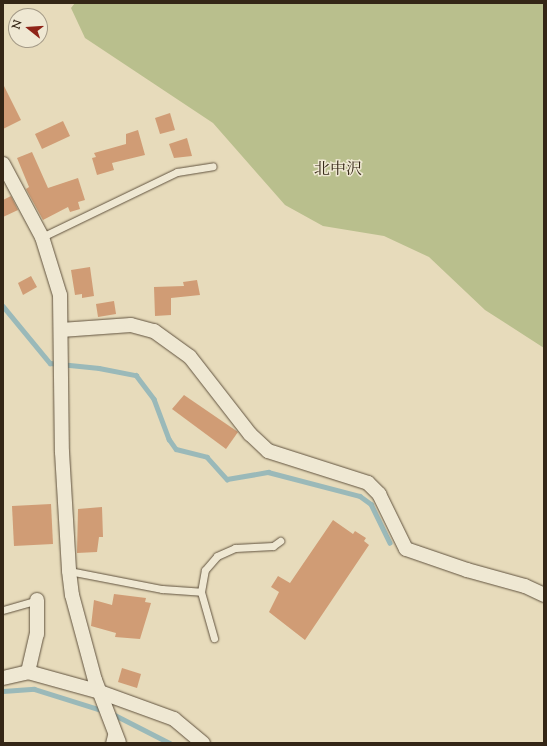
<!DOCTYPE html>
<html>
<head>
<meta charset="utf-8">
<style>
	body { margin:0 }
	#map { position:relative; width:547px; height:746px; overflow:hidden; background:#e7dbbb; font-family:"Sorts Mill Goudy","Noto Serif JP",serif }
	div>[style] { position:absolute }
	.green>* { inset:0; background:#b9bf8d }
	.stream>* { height:4.5px; margin:-2.25px; padding:0 2.25px; transform-origin:2.25px; border-radius:2.25px; background:#9ab9b9 }
	.building>* { inset:0; background:#d09c75 }
	.roads { filter:drop-shadow(0 0 1px #61533f) drop-shadow(0 0 1px #61533f) }
	.service>* { height:7px; margin:-3.5px; padding:0 3.5px; transform-origin:3.5px; border-radius:3.5px; background:#efe8d3 }
	.minor>* { height:14px; margin:-7px; padding:0 7px; transform-origin:7px; border-radius:7px; background:#efe8d3 }
	span { translate:-50% -50%; white-space:nowrap; text-align:center; line-height:1.15; -webkit-text-stroke:3px #efe8d3; paint-order:stroke }
	.neighbourhood-label { font-size:16px; color:#342616 }
	.frame { position:absolute; inset:0; border:4px solid #342616; pointer-events:none }
	.north { position:absolute; left:8px; top:8px; width:40px; height:40px; box-sizing:border-box; background:#efe8d3; border:1px solid #a49a87; border-radius:50%; rotate:287deg; font-size:11px; font-weight:700; line-height:16px; text-align:center; color:#342616 }
	.north::after { content:''; display:block; margin:auto; width:14px; height:18px; background:#8f2418; clip-path:polygon(50% 0,100% 100%,50% 72%,0 100%) }
</style>
</head>
<body>
<div id="map">
	<div class="green">
		<div style="clip-path:polygon(75px 3px,544px 3px,544px 348px,485px 310px,429px 257px,384px 236px,323px 226px,285px 205px,213px 123px,85px 38px,71px 8px)"></div>
	</div>
	<div class="stream">
		<div style="left:3px;top:306px;width:74px;rotate:50.5deg"></div>
		<div style="left:50px;top:363px;width:49px;rotate:5.8deg"></div>
		<div style="left:99px;top:368px;width:38px;rotate:11deg"></div>
		<div style="left:136px;top:375px;width:30px;rotate:53deg"></div>
		<div style="left:154px;top:399px;width:43px;rotate:69.4deg"></div>
		<div style="left:169px;top:439px;width:12px;rotate:55deg"></div>
		<div style="left:176px;top:449px;width:32px;rotate:14deg"></div>
		<div style="left:207px;top:457px;width:30px;rotate:48deg"></div>
		<div style="left:227px;top:479px;width:42px;rotate:-9.7deg"></div>
		<div style="left:268px;top:472px;width:95px;rotate:14.6deg"></div>
		<div style="left:360px;top:496px;width:14px;rotate:36deg"></div>
		<div style="left:371px;top:504px;width:43px;rotate:64deg"></div>
		<div style="left:3px;top:691px;width:31px;rotate:-4deg"></div>
		<div style="left:34px;top:689px;width:73px;rotate:17.4deg"></div>
		<div style="left:111px;top:713px;width:66px;rotate:27deg"></div>
	</div>
	<div class="building">
		<div style="clip-path:polygon(3px 84px,21px 120px,3px 129px)"></div>
		<div style="clip-path:polygon(170px 113px,175px 130px,160px 134px,155px 118px)"></div>
		<div style="clip-path:polygon(63px 121px,70px 136px,42px 149px,35px 134px)"></div>
		<div style="clip-path:polygon(138px 130px,145px 155px,112px 163px,114px 170px,97px 175px,92px 158px,96px 157px,94px 153px,126px 144px,126px 134px)"></div>
		<div style="clip-path:polygon(187px 138px,192px 156px,174px 158px,169px 144px)"></div>
		<div style="clip-path:polygon(32px 152px,48px 188px,78px 178px,85px 200px,78px 202px,80px 209px,70px 212px,68px 207px,43px 220px,26px 189px,29px 187px,17px 158px)"></div>
		<div style="clip-path:polygon(11px 196px,18px 210px,3px 217px,3px 200px)"></div>
		<div style="clip-path:polygon(90px 267px,94px 296px,82px 298px,82px 294px,75px 295px,71px 270px)"></div>
		<div style="clip-path:polygon(31px 276px,37px 287px,23px 295px,18px 283px)"></div>
		<div style="clip-path:polygon(197px 280px,200px 295px,171px 298px,171px 315px,155px 316px,154px 287px,184px 286px,183px 282px)"></div>
		<div style="clip-path:polygon(114px 301px,116px 314px,98px 317px,96px 304px)"></div>
		<div style="clip-path:polygon(184px 395px,238px 432px,226px 449px,172px 409px)"></div>
		<div style="clip-path:polygon(51px 504px,53px 544px,14px 546px,12px 506px)"></div>
		<div style="clip-path:polygon(102px 507px,103px 537px,99px 537px,97px 552px,77px 553px,78px 509px)"></div>
		<div style="clip-path:polygon(333px 520px,353px 534px,355px 531px,366px 538px,364px 541px,369px 545px,305px 640px,269px 612px,279px 592px,271px 587px,278px 576px,290px 583px)"></div>
		<div style="clip-path:polygon(114px 594px,146px 598px,145px 602px,151px 603px,140px 639px,115px 637px,116px 633px,91px 626px,94px 600px,112px 605px)"></div>
		<div style="clip-path:polygon(122px 668px,141px 674px,137px 688px,118px 682px)"></div>
	</div>
	<div class="roads">
		<div class="service">
			<div style="left:42px;top:237px;width:150px;rotate:-25.7deg"></div>
			<div style="left:177px;top:172px;width:36px;rotate:-9deg"></div>
			<div style="left:69px;top:571px;width:95px;rotate:11deg"></div>
			<div style="left:162px;top:589px;width:39px;rotate:4deg"></div>
			<div style="left:201px;top:592px;width:22px;rotate:-80deg"></div>
			<div style="left:205px;top:570px;width:18px;rotate:-49deg"></div>
			<div style="left:217px;top:556px;width:20px;rotate:-24deg"></div>
			<div style="left:235px;top:548px;width:38px;rotate:-3deg"></div>
			<div style="left:273px;top:546px;width:9px;rotate:-36deg"></div>
			<div style="left:201px;top:592px;width:48px;rotate:74.2deg"></div>
			<div style="left:3px;top:610px;width:35px;rotate:-16deg"></div>
			<div style="left:109px;top:743px;width:12px;rotate:-76deg"></div>
		</div>
		<div class="minor">
			<div style="left:3px;top:164px;width:83px;rotate:61.9deg"></div>
			<div style="left:42px;top:237px;width:61px;rotate:72.8deg"></div>
			<div style="left:60px;top:295px;width:157px;rotate:89.3deg"></div>
			<div style="left:62px;top:452px;width:119px;rotate:86.6deg"></div>
			<div style="left:69px;top:571px;width:24px;rotate:83deg"></div>
			<div style="left:72px;top:595px;width:88px;rotate:74.9deg"></div>
			<div style="left:95px;top:680px;width:67px;rotate:69.1deg"></div>
			<div style="left:61px;top:330px;width:70px;rotate:-4.1deg"></div>
			<div style="left:131px;top:325px;width:24px;rotate:15deg"></div>
			<div style="left:154px;top:331px;width:44px;rotate:35.8deg"></div>
			<div style="left:190px;top:357px;width:98px;rotate:52.1deg"></div>
			<div style="left:250px;top:434px;width:25px;rotate:43deg"></div>
			<div style="left:268px;top:451px;width:105px;rotate:17.7deg"></div>
			<div style="left:368px;top:483px;width:16px;rotate:45deg"></div>
			<div style="left:379px;top:494px;width:61px;rotate:63.9deg"></div>
			<div style="left:406px;top:549px;width:65px;rotate:19deg"></div>
			<div style="left:467px;top:570px;width:60px;rotate:15.4deg"></div>
			<div style="left:525px;top:586px;width:21px;rotate:25deg"></div>
			<div style="left:28px;top:672px;width:39px;rotate:-77deg"></div>
			<div style="left:37px;top:634px;width:34px;rotate:-90deg"></div>
			<div style="left:3px;top:678px;width:26px;rotate:-13deg"></div>
			<div style="left:28px;top:672px;width:75px;rotate:15.5deg"></div>
			<div style="left:100px;top:692px;width:79px;rotate:20deg"></div>
			<div style="left:174px;top:719px;width:38px;rotate:40deg"></div>
		</div>
	</div>
	<div class="neighbourhood-label">
		<span style="left:338px;top:171px">北中沢</span>
	</div>
	<div class="frame"></div>
	<div class="north">N</div>
</div>
</body>
</html>
